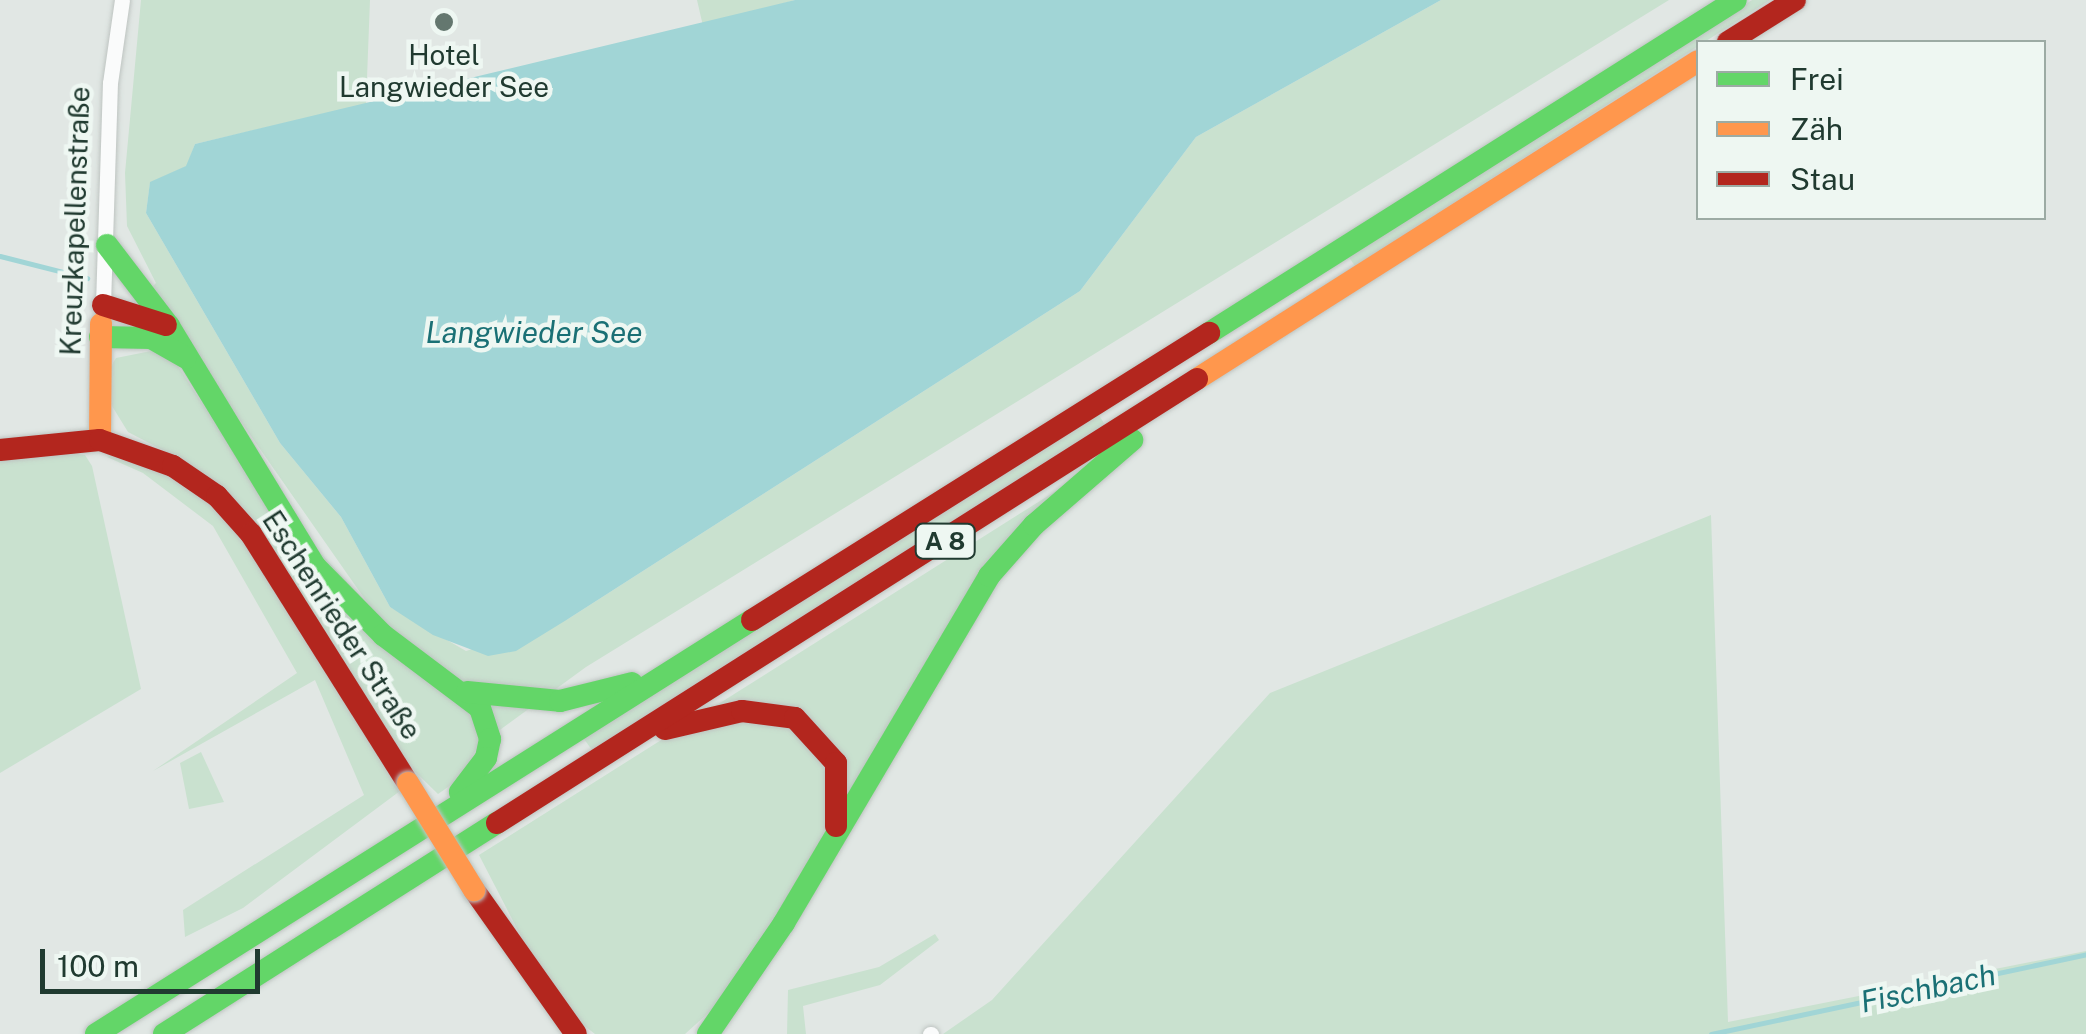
<!DOCTYPE html>
<html>
<head>
<meta charset="utf-8">
<style>
	body { margin:0 }
	#map { position:relative; width:2086px; height:1034px; overflow:hidden; background:#e1e7e4; font-family:"Public Sans",sans-serif }
	div>[style] { position:absolute }
	.green>* { inset:0; background:#c9e1cf }
	.water>* { inset:0; background:#a1d5d6 }
	.stream>* { height:5px; margin:-2.5px; padding:0 2.5px; transform-origin:2.5px; border-radius:2.5px; background:#a1d5d6 }
	.roads { filter:drop-shadow(0 0 2px #bec4c1) drop-shadow(0 0 2px #bec4c1) }
	.street>* { height:15px; margin:-7.5px; padding:0 7.5px; transform-origin:7.5px; border-radius:7.5px; background:#fafbfb }
	.fast>* { height:22px; margin:-11px; padding:0 11px; transform-origin:11px; border-radius:11px; background:#63d668 }
	.slow>* { height:22px; margin:-11px; padding:0 11px; transform-origin:11px; border-radius:11px; background:#ff974d }
	.jam>* { height:22px; margin:-11px; padding:0 11px; transform-origin:11px; border-radius:11px; background:#b3261e }
	.bridges { filter:drop-shadow(0 0 2px #bdc5c1) drop-shadow(0 0 2px #bdc5c1) }
	.slow-bridge>* { height:22px; margin:-11px; padding:0 11px; transform-origin:11px; border-radius:11px; background:#ff974d }
	.dots>* { width:28px; height:28px; translate:-50% -50%; box-sizing:border-box; border:5px solid #eef7f2; border-radius:50% }
	span { translate:-50% -50%; white-space:nowrap; text-align:center; line-height:1.15; -webkit-text-stroke:9px #eef7f2; paint-order:stroke }
	.shield-label span { padding:2px 8px; background:#eef7f2; border:2px solid; border-radius:8px; -webkit-text-stroke-width:0 }
	.shield-label { font-size:25px; color:#203a30; font-weight:700 }
	.poi-label { font-size:28px; color:#203a30 }
	.street-label { font-size:28px; color:#203a30 }
	.water-label { font-size:30px; color:#1a7075; font-style:italic }
	.legend { position:absolute; left:1696px; top:40px; width:350px; height:180px; box-sizing:border-box; background:#eef7f2; border:2px solid #9caba4; margin:0; padding:12px 18px; list-style:none; font-size:30px; color:#203a30 }
	.legend li { display:flex; align-items:center; gap:20px; height:50px }
	.legend b { width:50px; border:2px solid #9caba4 }
	.scale { position:absolute; left:40px; top:949px; width:220px; height:45px; box-sizing:border-box; border:5px solid #203a30; border-top:0; padding-left:12px; font-size:30px; line-height:35px; white-space:nowrap; color:#203a30; -webkit-text-stroke:8px #eef7f2; paint-order:stroke }
</style>
</head>
<body>
<div id="map">
	<div class="green">
		<div style="clip-path:polygon(141px 0,370px 0,366px 104px,195px 144px,187px 166px,150px 183px,146px 213px,280px 443px,341px 517px,390px 607px,466px 651px,568px 619px,1080px 291px,1196px 137px,1441px 0,1669px 0,586px 667px,478px 746px,461px 778px,438px 794px,396px 753px,253px 524px,176px 457px,128px 432px,112px 406px,110px 368px,116px 358px,166px 348px,250px 476px,371px 608px,149px 290px,156px 283px,127px 226px,125px 173px)"></div>
		<div style="clip-path:polygon(697px 0,795px 0,703px 26px)"></div>
		<div style="clip-path:polygon(1752px 0,1770px 0,1355px 266px,1348px 256px)"></div>
		<div style="clip-path:polygon(1096px 410px,1105px 425px,592px 750px,581px 735px)"></div>
		<div style="clip-path:polygon(68px 453px,85px 455px,92px 466px,141px 689px,0 773px,0 460px)"></div>
		<div style="clip-path:polygon(118px 453px,181px 477px,245px 537px,400px 791px,243px 908px,185px 937px,183px 910px,364px 795px,315px 680px,153px 771px,297px 673px,213px 526px,143px 473px,107px 457px)"></div>
		<div style="clip-path:polygon(1070px 482px,997px 556px,736px 988px,685px 1034px,595px 1034px,573px 1017px,543px 979px,479px 855px)"></div>
		<div style="clip-path:polygon(1711px 515px,1728px 1022px,2086px 951px,2086px 1034px,943px 1034px,992px 1000px,1270px 693px)"></div>
		<div style="clip-path:polygon(201px 752px,224px 802px,189px 809px,180px 763px)"></div>
		<div style="clip-path:polygon(935px 934px,939px 940px,880px 985px,803px 1006px,806px 1034px,787px 1034px,788px 990px,879px 967px)"></div>
	</div>
	<div class="water">
		<div style="clip-path:polygon(795px 0,1441px 0,1196px 137px,1080px 291px,568px 619px,516px 651px,488px 656px,433px 635px,390px 607px,341px 517px,280px 443px,146px 213px,150px 182px,186px 166px,195px 144px)"></div>
	</div>
	<div class="stream">
		<div style="left:0;top:256px;width:90px;rotate:14.2deg"></div>
		<div style="left:1711px;top:1034px;width:383px;rotate:-12deg"></div>
	</div>
	<div class="roads">
		<div class="street">
			<div style="left:103px;top:305px;width:222px;rotate:-88.2deg"></div>
			<div style="left:110px;top:83px;width:84px;rotate:-81.8deg"></div>
			<div style="left:930px;top:1034px;width:1px"></div>
		</div>
		<div class="fast">
			<div style="left:107px;top:245px;width:102px;rotate:52.6deg"></div>
			<div style="left:169px;top:326px;width:281px;rotate:58.7deg"></div>
			<div style="left:315px;top:566px;width:97px;rotate:45.4deg"></div>
			<div style="left:383px;top:635px;width:121px;rotate:37deg"></div>
			<div style="left:480px;top:708px;width:33px;rotate:72deg"></div>
			<div style="left:490px;top:739px;width:19px;rotate:102deg"></div>
			<div style="left:486px;top:758px;width:43px;rotate:127.4deg"></div>
			<div style="left:1209px;top:333px;width:623px;rotate:-32.29deg"></div>
			<div style="left:100px;top:337px;width:51px;rotate:1.1deg"></div>
			<div style="left:151px;top:338px;width:40px;rotate:29.7deg"></div>
			<div style="left:467px;top:692px;width:93px;rotate:5.5deg"></div>
			<div style="left:560px;top:701px;width:74px;rotate:-14deg"></div>
			<div style="left:96px;top:1034px;width:776px;rotate:-32.26deg"></div>
			<div style="left:164px;top:1034px;width:394px;rotate:-32.4deg"></div>
			<div style="left:708px;top:1034px;width:135px;rotate:-55.6deg"></div>
			<div style="left:784px;top:923px;width:403px;rotate:-59.4deg"></div>
			<div style="left:989px;top:576px;width:68px;rotate:-48.6deg"></div>
			<div style="left:1034px;top:525px;width:130px;rotate:-40.9deg"></div>
		</div>
		<div class="slow">
			<div style="left:1197px;top:379px;width:593px;rotate:-32.4deg"></div>
			<div style="left:100px;top:440px;width:116px;rotate:-89.5deg"></div>
		</div>
		<div class="jam">
			<div style="left:1728px;top:42px;width:79px;rotate:-32.1deg"></div>
			<div style="left:103px;top:305px;width:66px;rotate:17.6deg"></div>
			<div style="left:0;top:450px;width:100px;rotate:-5.7deg"></div>
			<div style="left:100px;top:440px;width:77px;rotate:19.6deg"></div>
			<div style="left:173px;top:466px;width:53px;rotate:34.3deg"></div>
			<div style="left:217px;top:496px;width:51px;rotate:48.2deg"></div>
			<div style="left:251px;top:534px;width:294px;rotate:57.8deg"></div>
			<div style="left:752px;top:620px;width:540px;rotate:-32.13deg"></div>
			<div style="left:665px;top:729px;width:79px;rotate:-13.2deg"></div>
			<div style="left:742px;top:711px;width:53px;rotate:7.5deg"></div>
			<div style="left:795px;top:718px;width:61px;rotate:47.7deg"></div>
			<div style="left:836px;top:763px;width:63px;rotate:90deg"></div>
			<div style="left:497px;top:823px;width:829px;rotate:-32.39deg"></div>
			<div style="left:474px;top:890px;width:176px;rotate:54.7deg"></div>
		</div>
	</div>
	<div class="bridges">
		<div class="slow-bridge">
			<div style="left:408px;top:783px;width:126px;rotate:58.3deg"></div>
		</div>
	</div>
	<div class="dots">
		<div style="left:444px;top:22px;background:#64776f"></div>
	</div>
	<div class="shield-label">
		<span style="left:945px;top:541px">A 8</span>
	</div>
	<div class="poi-label">
		<span style="left:444px;top:71px">Hotel<br>Langwieder See</span>
	</div>
	<div class="street-label">
		<span style="left:75px;top:221px;rotate:-88deg">Kreuzkapellenstraße</span>
		<span style="left:342px;top:625px;rotate:57deg">Eschenrieder Straße</span>
	</div>
	<div class="water-label">
		<span style="left:534px;top:332px">Langwieder See</span>
		<span style="left:1928px;top:988px;rotate:-12deg">Fischbach</span>
	</div>
	<ul class="legend">
	<li><b style="height:12px;background:#63d668"></b>Frei</li>
	<li><b style="height:12px;background:#ff974d"></b>Zäh</li>
	<li><b style="height:12px;background:#b3261e"></b>Stau</li>
	</ul>
	<div class="scale">100 m</div>
</div>
</body>
</html>
